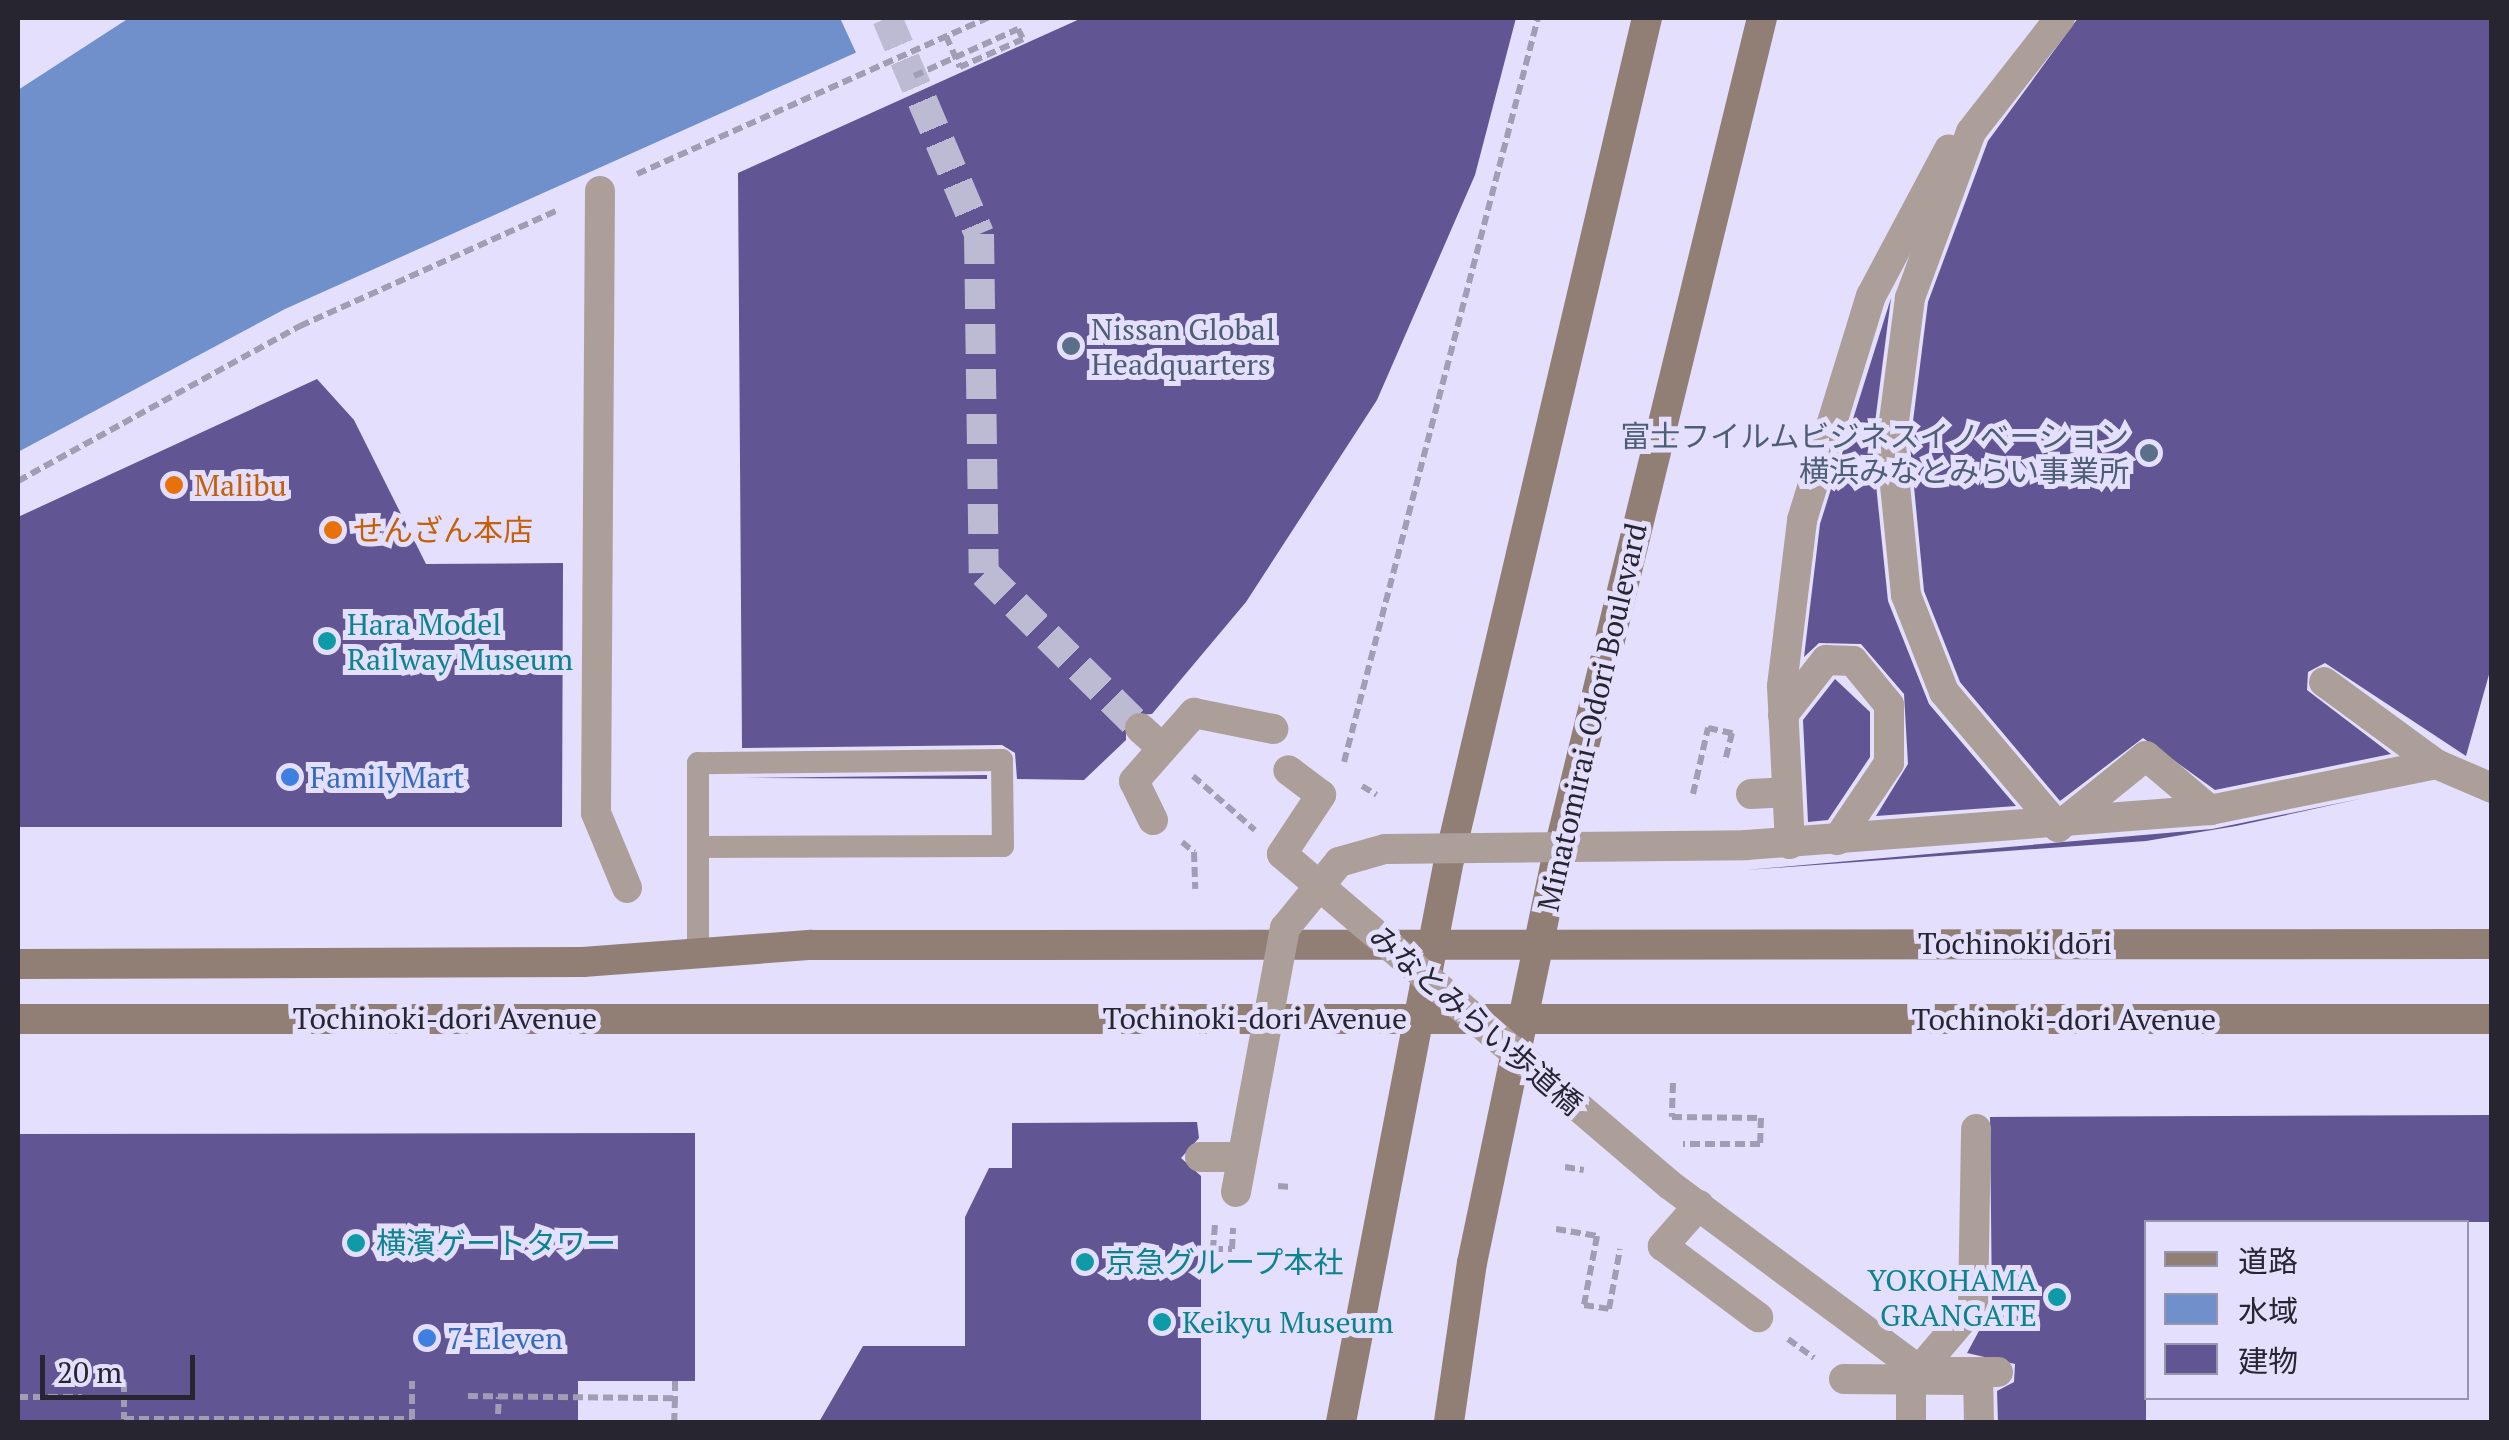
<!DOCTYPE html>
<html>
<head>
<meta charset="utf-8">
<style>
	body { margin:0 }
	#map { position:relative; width:2509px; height:1440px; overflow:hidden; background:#e3dffd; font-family:"PT Serif","Noto Sans JP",serif }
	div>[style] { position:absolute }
	.water>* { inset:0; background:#7090cc }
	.pier>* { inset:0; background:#e3dffd }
	.building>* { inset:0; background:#615593 }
	.street-tunnel>* { height:30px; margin-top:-15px; transform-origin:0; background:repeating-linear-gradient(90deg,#bdbad4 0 30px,transparent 0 45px) }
	.path>* { height:6px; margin-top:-3px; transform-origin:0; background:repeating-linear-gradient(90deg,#a09db5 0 10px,transparent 0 15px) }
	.lane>* { height:22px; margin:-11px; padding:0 11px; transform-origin:11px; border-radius:11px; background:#ac9f99 }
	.street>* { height:30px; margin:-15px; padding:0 15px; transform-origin:15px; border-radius:15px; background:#ac9f99 }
	.secondary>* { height:30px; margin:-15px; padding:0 15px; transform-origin:15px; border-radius:15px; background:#917e75 }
	.path-bridge>* { height:6px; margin-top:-3px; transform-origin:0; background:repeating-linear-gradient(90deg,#a09db5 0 10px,transparent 0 15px) }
	.street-bridge>* { height:30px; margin:-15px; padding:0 15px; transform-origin:15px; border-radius:15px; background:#ac9f99 }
	.dots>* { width:28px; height:28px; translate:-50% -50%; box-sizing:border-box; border:5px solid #e3dffd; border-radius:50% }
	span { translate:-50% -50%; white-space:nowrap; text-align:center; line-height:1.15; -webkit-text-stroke:10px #e3dffd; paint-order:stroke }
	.service-label { font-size:30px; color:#4e5e75 }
	.left { translate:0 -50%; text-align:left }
	.right { translate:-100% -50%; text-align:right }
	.food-label { font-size:30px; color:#c56008 }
	.culture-label { font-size:30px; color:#0d838f }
	.street-label { font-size:30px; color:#262530 }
	.shop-label { font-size:30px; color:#366cbe }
	.frame { position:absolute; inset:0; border:20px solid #262530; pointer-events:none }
	.legend { position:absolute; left:2144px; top:1220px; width:325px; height:180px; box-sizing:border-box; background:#e3dffd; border:2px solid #9795ab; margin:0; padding:12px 18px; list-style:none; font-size:30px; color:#262530 }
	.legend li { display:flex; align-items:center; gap:20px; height:50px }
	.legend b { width:50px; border:2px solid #9795ab }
	.scale { position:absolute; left:40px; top:1355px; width:155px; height:45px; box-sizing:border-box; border:5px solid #262530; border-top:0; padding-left:12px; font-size:30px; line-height:35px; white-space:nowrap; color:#262530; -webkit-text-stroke:8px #e3dffd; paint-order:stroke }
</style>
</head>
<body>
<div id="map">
	<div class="water">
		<div style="clip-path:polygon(129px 18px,933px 18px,285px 309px,18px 452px,18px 90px)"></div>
	</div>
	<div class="pier">
		<div style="clip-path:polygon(840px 18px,928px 18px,931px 24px,858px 57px)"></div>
	</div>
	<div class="building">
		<div style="clip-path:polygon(1082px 18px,1516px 18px,1475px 175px,1377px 400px,1246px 602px,1152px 714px,1126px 716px,1126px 740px,1084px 780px,1017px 779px,1015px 753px,1002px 745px,742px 748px,738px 173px)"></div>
		<div style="clip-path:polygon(2078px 18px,2492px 18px,2492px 664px,2466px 756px,2325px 663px,2308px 672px,2307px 690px,2391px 754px,2215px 790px,2143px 738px,2060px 801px,1960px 682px,1924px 591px,1910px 445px,1928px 302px,1988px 141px)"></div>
		<div style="clip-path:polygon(1891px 298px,1872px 446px,1888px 601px,1929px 704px,2016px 806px,1876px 816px,1908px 764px,1904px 694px,1861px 644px,1819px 643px,1804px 657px,1820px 524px)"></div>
		<div style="clip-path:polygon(317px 379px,354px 420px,426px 564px,563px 563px,562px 827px,18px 827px,18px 517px)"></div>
		<div style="clip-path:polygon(1835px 679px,1870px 712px,1870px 757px,1828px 820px,1808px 822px,1803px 720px)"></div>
		<div style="clip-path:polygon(987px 775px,987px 779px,742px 778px)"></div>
		<div style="clip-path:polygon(2364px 798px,2236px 826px,2146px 841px,1746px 870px,2212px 829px)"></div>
		<div style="clip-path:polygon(2492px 1115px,2492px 1222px,2146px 1222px,2146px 1422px,1998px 1422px,1997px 1391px,2014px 1382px,2015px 1364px,1967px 1353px,1992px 1307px,1990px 1117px)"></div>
		<div style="clip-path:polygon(1197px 1122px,1199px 1138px,1181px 1158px,1201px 1176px,1201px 1422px,819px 1422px,863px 1346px,965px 1346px,965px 1217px,989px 1168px,1012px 1168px,1012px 1123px)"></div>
		<div style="clip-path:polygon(695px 1133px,695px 1381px,578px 1381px,578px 1422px,18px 1422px,18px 1134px)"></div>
	</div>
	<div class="street-tunnel">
		<div style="left:887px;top:18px;width:235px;rotate:66.9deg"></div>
		<div style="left:979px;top:234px;width:339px;rotate:89.2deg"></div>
		<div style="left:984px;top:573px;width:220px;rotate:44.8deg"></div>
	</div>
	<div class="path">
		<div style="left:946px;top:36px;width:34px;rotate:66deg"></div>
		<div style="left:637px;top:174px;width:384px;rotate:-24deg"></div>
		<div style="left:18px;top:481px;width:322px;rotate:-28.8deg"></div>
		<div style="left:300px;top:326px;width:283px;rotate:-24.2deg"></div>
		<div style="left:1344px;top:762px;width:769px;rotate:-75.39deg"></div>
		<div style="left:1362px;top:786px;width:17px;rotate:31deg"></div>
		<div style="left:1693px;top:794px;width:68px;rotate:-77.2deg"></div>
		<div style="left:1708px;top:728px;width:25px;rotate:12deg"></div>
		<div style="left:1732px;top:733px;width:30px;rotate:104deg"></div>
		<div style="left:1182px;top:842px;width:16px;rotate:40deg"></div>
		<div style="left:1194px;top:852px;width:37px;rotate:88deg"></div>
		<div style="left:1673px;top:1083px;width:34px;rotate:92deg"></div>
		<div style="left:1672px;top:1117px;width:89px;rotate:0.6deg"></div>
		<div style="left:1761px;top:1118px;width:26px;rotate:92deg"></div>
		<div style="left:1760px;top:1144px;width:77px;rotate:180deg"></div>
		<div style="left:1565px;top:1167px;width:19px;rotate:9deg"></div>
		<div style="left:1278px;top:1186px;width:14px;rotate:4deg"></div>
		<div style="left:1215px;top:1225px;width:24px;rotate:95deg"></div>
		<div style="left:1213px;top:1249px;width:19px"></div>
		<div style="left:1232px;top:1249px;width:21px;rotate:-87deg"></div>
		<div style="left:1556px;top:1229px;width:42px;rotate:9.7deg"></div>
		<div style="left:1597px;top:1236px;width:70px;rotate:100.7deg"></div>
		<div style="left:1584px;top:1305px;width:25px;rotate:9deg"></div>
		<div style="left:1609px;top:1309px;width:61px;rotate:-79.6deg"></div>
		<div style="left:1788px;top:1339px;width:32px;rotate:36deg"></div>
		<div style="left:675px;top:1381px;width:17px;rotate:90deg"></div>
		<div style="left:124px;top:1382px;width:37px;rotate:90deg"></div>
		<div style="left:124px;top:1419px;width:288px"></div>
		<div style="left:412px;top:1419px;width:38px;rotate:-90deg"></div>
		<div style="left:468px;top:1396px;width:207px;rotate:0.6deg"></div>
		<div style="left:675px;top:1398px;width:24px;rotate:92deg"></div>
		<div style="left:18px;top:1397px;width:64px"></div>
		<div style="left:498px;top:1414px;width:17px;rotate:-87deg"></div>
	</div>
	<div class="lane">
		<div style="left:698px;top:847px;width:305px;rotate:-0.2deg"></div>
		<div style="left:1003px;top:846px;width:86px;rotate:-90.7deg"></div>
		<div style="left:1002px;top:760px;width:304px;rotate:179.4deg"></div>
		<div style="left:698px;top:763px;width:190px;rotate:90deg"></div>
	</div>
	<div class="street">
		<div style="left:2060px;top:18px;width:145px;rotate:128deg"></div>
		<div style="left:1971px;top:132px;width:177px;rotate:110.2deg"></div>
		<div style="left:1910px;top:298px;width:148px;rotate:97.4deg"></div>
		<div style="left:1891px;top:445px;width:151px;rotate:84.3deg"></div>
		<div style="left:1906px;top:595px;width:104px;rotate:68.6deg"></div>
		<div style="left:1944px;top:692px;width:177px;rotate:49.8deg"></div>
		<div style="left:2058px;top:827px;width:113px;rotate:-38.9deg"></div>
		<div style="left:2146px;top:756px;width:84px;rotate:40.2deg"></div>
		<div style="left:600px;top:191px;width:622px;rotate:90.37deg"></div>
		<div style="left:596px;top:813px;width:81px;rotate:67.5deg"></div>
		<div style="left:2324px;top:682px;width:139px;rotate:36.2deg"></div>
		<div style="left:1783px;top:715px;width:70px;rotate:-52deg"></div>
		<div style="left:1826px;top:660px;width:27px;rotate:2deg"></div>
		<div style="left:1853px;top:661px;width:57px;rotate:50.7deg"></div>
		<div style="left:1889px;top:705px;width:58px;rotate:90deg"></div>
		<div style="left:1889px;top:763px;width:93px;rotate:124deg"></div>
		<div style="left:1140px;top:728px;width:30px;rotate:42deg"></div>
		<div style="left:1751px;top:794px;width:35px;rotate:-3deg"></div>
		<div style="left:1790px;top:844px;width:158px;rotate:-92.9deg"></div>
		<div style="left:1782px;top:686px;width:167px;rotate:-83.1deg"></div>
		<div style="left:1802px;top:520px;width:234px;rotate:-72.9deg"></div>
		<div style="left:1871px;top:296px;width:166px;rotate:-62deg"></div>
		<div style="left:1746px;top:845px;width:465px;rotate:-4.3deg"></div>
		<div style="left:2210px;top:810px;width:231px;rotate:-11.5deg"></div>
		<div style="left:2436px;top:764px;width:61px;rotate:23.2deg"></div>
		<div style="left:1282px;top:854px;width:71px;rotate:-56.5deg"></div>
		<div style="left:1321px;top:795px;width:41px;rotate:-142.9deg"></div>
		<div style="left:1200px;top:1157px;width:41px"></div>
		<div style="left:1699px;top:1205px;width:55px;rotate:131.3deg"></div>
		<div style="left:1663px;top:1246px;width:119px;rotate:36.8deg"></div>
		<div style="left:1946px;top:1372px;width:52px"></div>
		<div style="left:1978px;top:1372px;width:50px;rotate:88.9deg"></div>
		<div style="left:1844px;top:1379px;width:123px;rotate:0.5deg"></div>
		<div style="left:1911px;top:1422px;width:42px;rotate:-90deg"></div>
		<div style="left:1911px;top:1380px;width:96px;rotate:-49.7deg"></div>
		<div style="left:1973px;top:1307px;width:178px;rotate:-89deg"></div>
	</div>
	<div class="secondary">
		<div style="left:18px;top:964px;width:565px;rotate:-0.2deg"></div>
		<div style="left:583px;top:962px;width:229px;rotate:-4.3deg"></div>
		<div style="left:811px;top:945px;width:1681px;rotate:-0.03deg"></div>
		<div style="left:18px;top:1019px;width:2474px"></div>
		<div style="left:1341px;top:1422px;width:572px;rotate:-79.12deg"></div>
		<div style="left:1449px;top:860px;width:865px;rotate:-76.77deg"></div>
		<div style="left:1449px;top:1422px;width:161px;rotate:-81.8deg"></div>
		<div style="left:1472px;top:1263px;width:415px;rotate:-78.2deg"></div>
		<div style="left:1557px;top:857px;width:864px;rotate:-76.27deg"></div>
	</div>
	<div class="path-bridge">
		<div style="left:914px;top:76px;width:114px;rotate:-24.3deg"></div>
		<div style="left:1018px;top:29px;width:11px;rotate:63deg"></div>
		<div style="left:1023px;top:39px;width:69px;rotate:156deg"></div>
		<div style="left:1193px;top:776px;width:82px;rotate:41.1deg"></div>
	</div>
	<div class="street-bridge">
		<div style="left:1153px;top:820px;width:43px;rotate:-116deg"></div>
		<div style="left:1134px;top:781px;width:91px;rotate:-48.6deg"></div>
		<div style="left:1194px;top:713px;width:81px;rotate:11.4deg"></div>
		<div style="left:1282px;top:854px;width:510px;rotate:40.47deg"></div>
		<div style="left:1670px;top:1185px;width:314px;rotate:36.6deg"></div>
		<div style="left:1236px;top:1192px;width:269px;rotate:-79.5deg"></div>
		<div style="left:1285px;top:928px;width:85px;rotate:-50.7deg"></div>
		<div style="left:1339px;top:862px;width:48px;rotate:-15.8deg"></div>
		<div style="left:1385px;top:849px;width:361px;rotate:-0.6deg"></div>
	</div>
	<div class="dots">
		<div style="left:1071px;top:346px;background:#5c6f8a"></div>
		<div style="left:2149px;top:453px;background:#5c6f8a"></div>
		<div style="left:174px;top:485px;background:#e8710a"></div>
		<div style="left:333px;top:530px;background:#e8710a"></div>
		<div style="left:327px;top:641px;background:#0f9aa8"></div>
		<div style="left:290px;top:777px;background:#3f7fe0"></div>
		<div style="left:356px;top:1243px;background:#0f9aa8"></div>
		<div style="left:1085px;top:1262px;background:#0f9aa8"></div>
		<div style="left:2057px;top:1297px;background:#0f9aa8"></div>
		<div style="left:1162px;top:1322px;background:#0f9aa8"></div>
		<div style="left:427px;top:1338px;background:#3f7fe0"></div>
	</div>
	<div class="service-label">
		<span class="left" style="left:1091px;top:346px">Nissan Global<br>Headquarters</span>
		<span class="right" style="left:2129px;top:453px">富士フイルムビジネスイノベーション<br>横浜みなとみらい事業所</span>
	</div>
	<div class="food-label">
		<span class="left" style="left:194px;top:485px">Malibu</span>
		<span class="left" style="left:353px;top:530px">せんざん本店</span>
	</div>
	<div class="culture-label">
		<span class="left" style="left:347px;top:641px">Hara Model<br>Railway Museum</span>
		<span class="left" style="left:376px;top:1243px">横濱ゲートタワー</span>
		<span class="left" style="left:1105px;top:1262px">京急グループ本社</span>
		<span class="right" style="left:2037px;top:1297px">YOKOHAMA<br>GRANGATE</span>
		<span class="left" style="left:1182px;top:1322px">Keikyu Museum</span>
	</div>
	<div class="street-label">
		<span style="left:1592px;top:717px;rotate:-77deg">Minatomirai-Odori Boulevard</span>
		<span style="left:2015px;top:943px">Tochinoki dōri</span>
		<span style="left:445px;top:1018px">Tochinoki-dori Avenue</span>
		<span style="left:1255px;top:1018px">Tochinoki-dori Avenue</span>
		<span style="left:2064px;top:1019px">Tochinoki-dori Avenue</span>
		<span style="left:1476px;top:1020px;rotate:41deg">みなとみらい歩道橋</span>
	</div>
	<div class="shop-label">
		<span class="left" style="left:310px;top:777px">FamilyMart</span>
		<span class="left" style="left:447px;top:1338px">7-Eleven</span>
	</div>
	<div class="frame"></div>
	<ul class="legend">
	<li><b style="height:12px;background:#917e75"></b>道路</li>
	<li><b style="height:28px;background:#7090cc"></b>水域</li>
	<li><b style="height:28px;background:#615593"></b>建物</li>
	</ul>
	<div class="scale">20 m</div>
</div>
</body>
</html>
